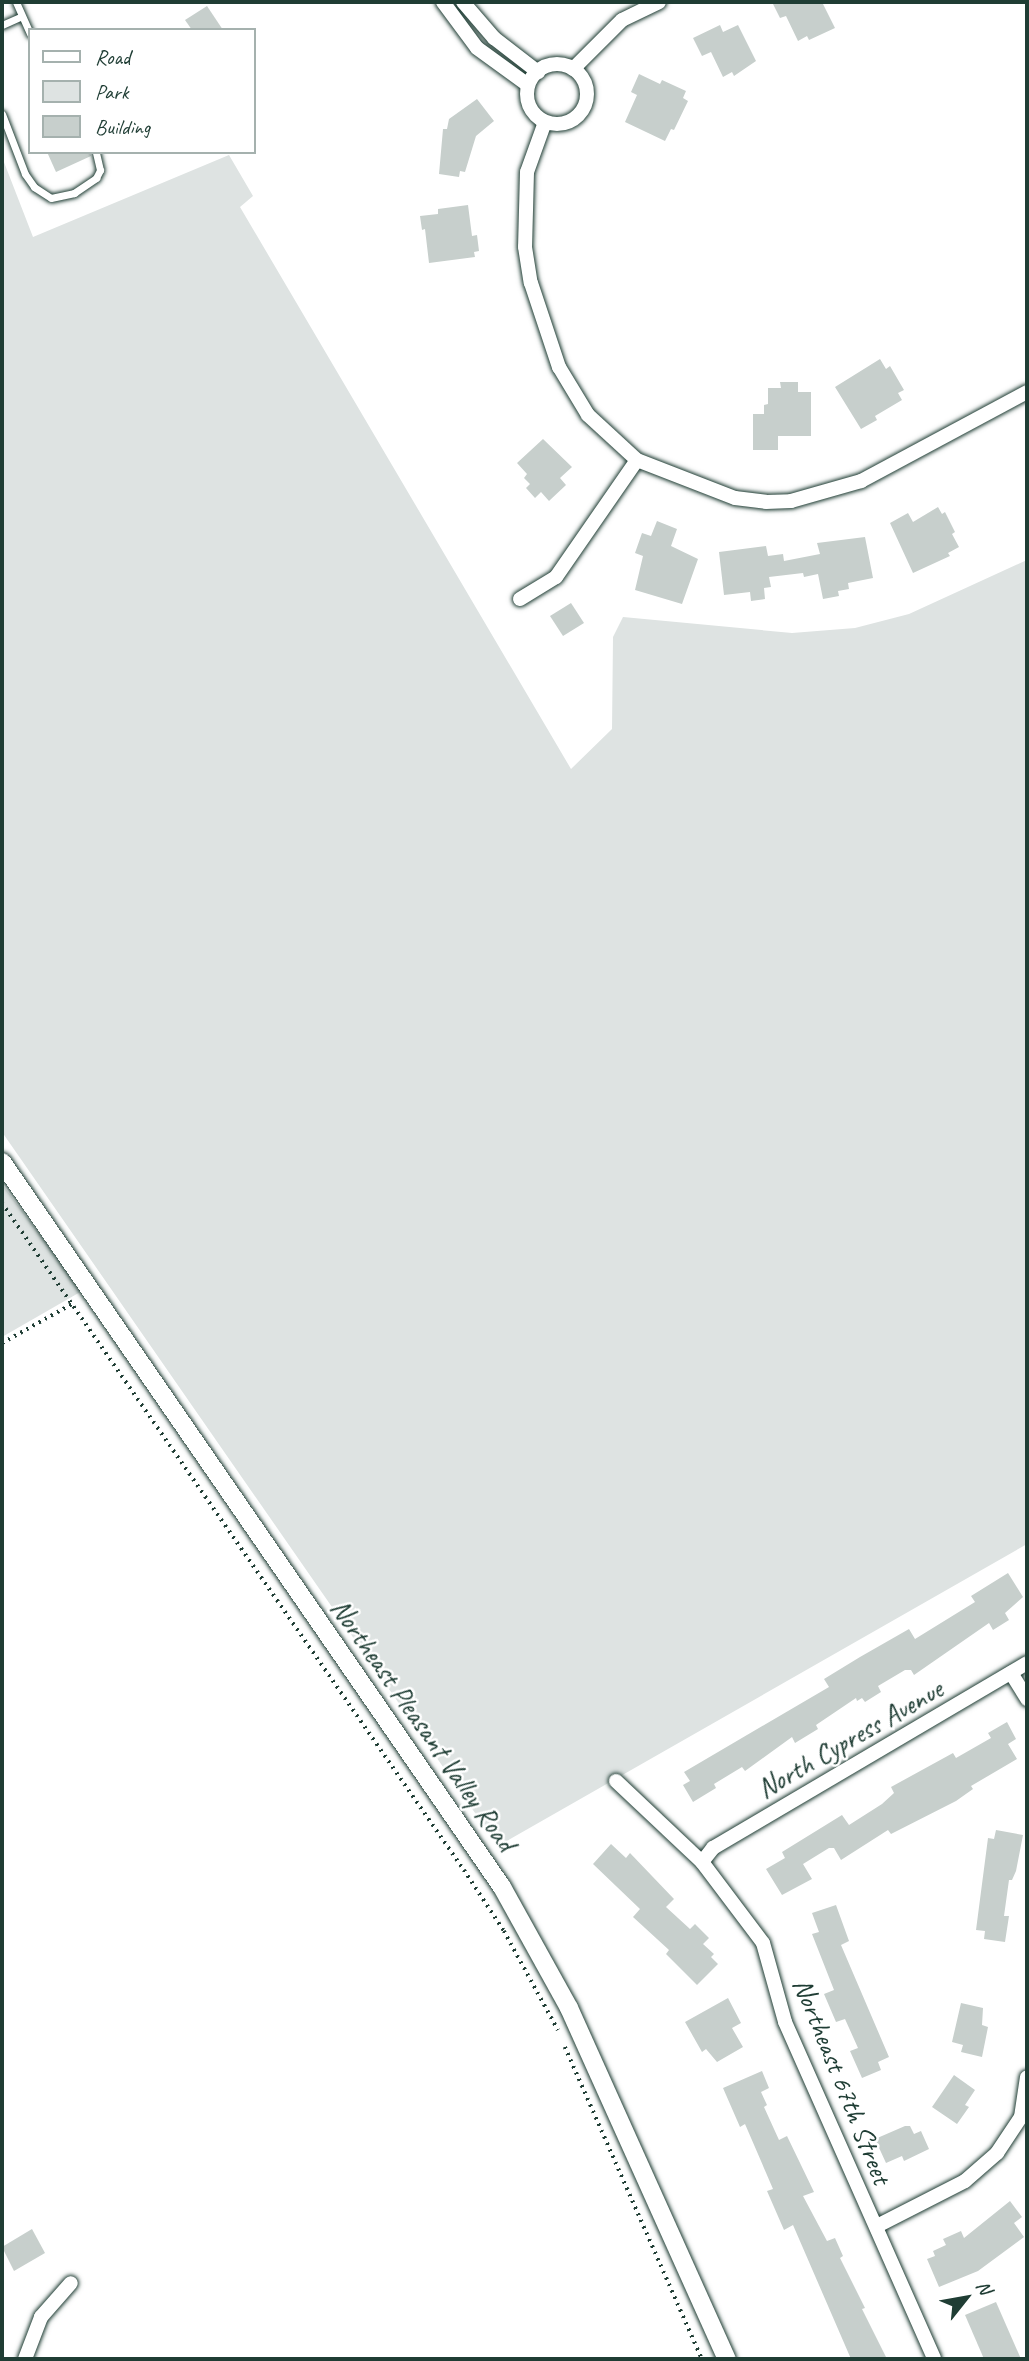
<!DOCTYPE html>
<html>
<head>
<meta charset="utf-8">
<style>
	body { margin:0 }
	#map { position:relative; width:1029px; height:2361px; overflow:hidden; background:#fff; font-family:Caveat,sans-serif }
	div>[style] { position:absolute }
	.green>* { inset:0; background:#dee3e2 }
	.building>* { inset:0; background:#c7cfcc }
	.path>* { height:3.5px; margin-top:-1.75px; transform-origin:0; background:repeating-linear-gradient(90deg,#1f3d34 0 2px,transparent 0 7px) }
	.roads { filter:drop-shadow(0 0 2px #1f3d34) drop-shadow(0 0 2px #1f3d34) }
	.service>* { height:7px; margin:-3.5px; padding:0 3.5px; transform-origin:3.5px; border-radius:3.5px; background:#fff }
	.minor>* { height:14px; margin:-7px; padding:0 7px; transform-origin:7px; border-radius:7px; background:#fff }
	.minor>.ring { margin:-7px; padding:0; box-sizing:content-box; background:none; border:14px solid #fff; border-radius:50% }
	.tertiary>* { height:18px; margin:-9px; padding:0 9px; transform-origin:9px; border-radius:9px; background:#fff }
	span { translate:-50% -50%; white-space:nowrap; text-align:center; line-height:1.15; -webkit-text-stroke:5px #fff; paint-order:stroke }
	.street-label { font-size:28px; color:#1f3d34 }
	.frame { position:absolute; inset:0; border:4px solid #1f3d34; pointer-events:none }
	.legend { position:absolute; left:28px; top:28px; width:228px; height:126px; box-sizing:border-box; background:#fff; border:2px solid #a5b1ae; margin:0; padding:9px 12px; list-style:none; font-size:21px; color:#1f3d34 }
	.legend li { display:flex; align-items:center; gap:14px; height:35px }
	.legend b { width:35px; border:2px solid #a5b1ae }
	.north { position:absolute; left:931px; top:2263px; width:70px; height:70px; -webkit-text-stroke:5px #fff; paint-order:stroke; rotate:59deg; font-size:19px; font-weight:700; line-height:28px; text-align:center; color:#1f3d34 }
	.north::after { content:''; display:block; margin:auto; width:24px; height:32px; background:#1f3d34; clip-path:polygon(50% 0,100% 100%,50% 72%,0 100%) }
</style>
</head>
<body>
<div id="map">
	<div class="green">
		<div style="clip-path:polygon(229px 155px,253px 196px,240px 207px,571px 769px,612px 729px,613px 637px,623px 617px,792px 633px,855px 628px,909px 614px,1027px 560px,1027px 1544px,498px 1846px,2px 1132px,2px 157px,33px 237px)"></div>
		<div style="clip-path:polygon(2px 1184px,82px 1291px,2px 1337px)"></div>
	</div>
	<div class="building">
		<div style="clip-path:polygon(772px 2px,822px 2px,835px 28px,809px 40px,807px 36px,798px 41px,786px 16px,780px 18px)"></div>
		<div style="clip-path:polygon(207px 6px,223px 30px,192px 30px,185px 20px)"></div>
		<div style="clip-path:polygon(720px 25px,723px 32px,738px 25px,756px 61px,734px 76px,732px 72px,723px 77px,711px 52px,702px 56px,693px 38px)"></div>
		<div style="clip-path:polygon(639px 74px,660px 84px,662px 80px,686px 91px,683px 98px,688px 101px,674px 130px,671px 129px,665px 141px,625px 122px,637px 95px,631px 92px)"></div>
		<div style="clip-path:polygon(477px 99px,494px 121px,476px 136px,465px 172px,460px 171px,459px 177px,439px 174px,443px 129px,447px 129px,449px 119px)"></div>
		<div style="clip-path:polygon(47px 152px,90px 152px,91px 156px,56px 172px)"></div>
		<div style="clip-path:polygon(468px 205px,472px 236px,477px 235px,479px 251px,474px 252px,475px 257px,429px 263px,425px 229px,422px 230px,420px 216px,438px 214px,438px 209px)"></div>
		<div style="clip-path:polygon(880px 359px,886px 369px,890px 366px,904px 390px,898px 393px,902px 400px,875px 416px,877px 420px,861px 429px,835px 387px)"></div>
		<div style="clip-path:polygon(780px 382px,798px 382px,798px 392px,811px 392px,811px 436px,778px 436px,778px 450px,753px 450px,753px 414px,764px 414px,764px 405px,768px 404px,768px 388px,781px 388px)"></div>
		<div style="clip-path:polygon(543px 439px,572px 467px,560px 478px,566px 485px,549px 501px,541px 492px,535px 498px,526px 488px,530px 484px,524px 478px,527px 474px,517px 463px)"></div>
		<div style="clip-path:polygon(938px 507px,942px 514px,945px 512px,955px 532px,952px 534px,959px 547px,948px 553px,950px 556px,913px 573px,890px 523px,908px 513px,913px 522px)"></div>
		<div style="clip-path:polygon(657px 521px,677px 529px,671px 546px,698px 559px,682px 604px,635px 590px,643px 556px,635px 553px,642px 533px,651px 536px)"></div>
		<div style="clip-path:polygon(865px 537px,873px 578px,848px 583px,849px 589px,838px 591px,839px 596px,823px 599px,818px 574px,804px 577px,803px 573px,769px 577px,771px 587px,764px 588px,765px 599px,751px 601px,750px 592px,724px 595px,719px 552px,766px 546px,768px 556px,783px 554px,784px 561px,820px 554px,817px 543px)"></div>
		<div style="clip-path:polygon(571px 603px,584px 623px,563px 636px,550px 616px)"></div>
		<div style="clip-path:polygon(1008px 1573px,1023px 1597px,1005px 1613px,1009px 1620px,993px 1630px,989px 1623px,914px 1675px,911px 1670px,905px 1670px,878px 1686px,881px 1692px,865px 1702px,862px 1698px,857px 1701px,856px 1698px,816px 1725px,818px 1729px,795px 1743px,792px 1737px,745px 1771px,742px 1767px,714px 1784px,716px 1788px,693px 1802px,683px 1785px,690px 1781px,684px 1772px,829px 1687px,824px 1679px,860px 1657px,909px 1629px,915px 1639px,975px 1602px,971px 1596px)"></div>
		<div style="clip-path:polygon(1007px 1722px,1016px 1739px,1008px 1744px,1017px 1759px,971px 1786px,973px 1789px,956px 1801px,891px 1834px,888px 1830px,841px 1860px,834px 1848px,829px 1848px,803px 1864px,812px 1879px,782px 1895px,766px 1869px,785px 1858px,782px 1852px,842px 1815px,849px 1825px,882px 1804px,894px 1793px,891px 1787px,953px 1753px,956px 1758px,991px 1738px,988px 1733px)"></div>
		<div style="clip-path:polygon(996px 1830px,1023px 1835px,1016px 1871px,1012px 1880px,1009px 1880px,1004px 1916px,1009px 1916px,1005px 1942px,984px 1939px,985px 1931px,976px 1930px,988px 1838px,994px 1839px)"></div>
		<div style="clip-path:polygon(611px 1844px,626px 1858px,630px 1853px,674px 1899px,666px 1907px,690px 1929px,695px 1924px,709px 1938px,703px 1944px,714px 1954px,711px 1957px,718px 1964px,697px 1985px,666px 1954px,669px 1950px,633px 1917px,640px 1909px,593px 1864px)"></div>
		<div style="clip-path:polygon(836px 1905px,849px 1941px,841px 1945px,889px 2057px,878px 2062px,881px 2070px,862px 2078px,850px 2051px,858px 2048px,845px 2019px,836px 2022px,824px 1994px,834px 1990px,812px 1934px,819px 1932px,812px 1913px)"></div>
		<div style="clip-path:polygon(728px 1998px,741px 2023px,732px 2028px,743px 2047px,717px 2062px,706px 2049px,702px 2052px,685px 2022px)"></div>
		<div style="clip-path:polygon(961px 2003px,983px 2008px,982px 2025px,988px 2027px,982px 2057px,961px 2052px,963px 2045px,952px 2042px)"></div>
		<div style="clip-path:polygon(762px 2071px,769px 2088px,761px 2092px,767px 2105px,764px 2107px,779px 2140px,787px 2136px,814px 2192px,803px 2196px,827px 2241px,835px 2238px,843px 2256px,840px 2258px,865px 2308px,862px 2309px,887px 2359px,851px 2359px,793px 2225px,784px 2230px,767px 2191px,773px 2189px,745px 2124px,740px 2127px,723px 2088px)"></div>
		<div style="clip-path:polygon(954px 2075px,975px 2090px,965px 2105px,969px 2107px,957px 2124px,932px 2107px)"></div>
		<div style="clip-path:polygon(905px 2126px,910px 2126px,914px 2134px,921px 2131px,929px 2149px,904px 2161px,902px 2156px,886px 2163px,875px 2139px)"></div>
		<div style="clip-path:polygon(1010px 2201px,1022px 2217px,1014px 2223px,1024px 2237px,978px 2271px,939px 2287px,927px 2259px,935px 2256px,933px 2251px,946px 2245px,943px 2239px,961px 2231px,964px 2238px)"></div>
		<div style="clip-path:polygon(32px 2229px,45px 2253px,14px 2271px,2px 2247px)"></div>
		<div style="clip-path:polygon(996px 2302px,1021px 2359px,984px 2359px,965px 2315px)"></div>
	</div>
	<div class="path">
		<div style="left:2px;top:1203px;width:811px;rotate:55.29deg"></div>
		<div style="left:464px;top:1870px;width:73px;rotate:56.7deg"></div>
		<div style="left:504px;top:1931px;width:113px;rotate:61.4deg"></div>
		<div style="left:2px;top:1343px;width:80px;rotate:-29.1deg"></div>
		<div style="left:565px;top:2047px;width:341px;rotate:66.3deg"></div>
	</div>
	<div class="roads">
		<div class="service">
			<div style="left:16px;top:2px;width:35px;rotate:66deg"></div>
			<div style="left:2px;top:25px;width:20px;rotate:-24deg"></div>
			<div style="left:2px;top:114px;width:64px;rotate:69deg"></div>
			<div style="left:25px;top:174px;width:16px;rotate:55deg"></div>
			<div style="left:34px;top:187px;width:20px;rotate:33deg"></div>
			<div style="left:51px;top:198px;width:24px;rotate:-12deg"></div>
			<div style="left:74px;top:193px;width:27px;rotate:-34deg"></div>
			<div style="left:96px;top:178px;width:9px;rotate:-63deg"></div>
			<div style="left:100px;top:170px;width:18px;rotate:-103deg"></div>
		</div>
		<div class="minor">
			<div style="left:443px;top:2px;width:57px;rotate:53.5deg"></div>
			<div style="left:477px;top:48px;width:63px;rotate:36deg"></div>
			<div style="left:463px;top:2px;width:48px;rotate:49.3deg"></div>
			<div style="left:494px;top:38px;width:56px;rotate:37.7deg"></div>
			<div class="ring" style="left:527px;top:64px;width:46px;height:46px"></div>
			<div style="left:573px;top:69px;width:69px;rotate:-45deg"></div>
			<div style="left:622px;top:20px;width:41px;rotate:-25.9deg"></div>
			<div style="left:545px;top:122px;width:53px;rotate:109.8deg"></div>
			<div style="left:527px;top:172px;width:75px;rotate:91.5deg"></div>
			<div style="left:525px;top:247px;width:36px;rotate:81deg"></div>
			<div style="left:531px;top:283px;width:89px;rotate:71.6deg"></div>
			<div style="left:559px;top:367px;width:56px;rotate:58.9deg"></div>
			<div style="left:588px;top:415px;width:67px;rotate:42.6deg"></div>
			<div style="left:520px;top:599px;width:42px;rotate:-31.4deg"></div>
			<div style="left:556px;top:577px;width:142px;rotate:-55.3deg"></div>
			<div style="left:637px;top:460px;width:105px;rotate:21.2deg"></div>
			<div style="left:735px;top:498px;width:31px;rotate:7deg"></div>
			<div style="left:766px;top:502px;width:25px;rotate:-2deg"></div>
			<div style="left:791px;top:501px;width:73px;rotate:-15.9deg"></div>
			<div style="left:861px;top:481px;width:188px;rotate:-28.2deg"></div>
			<div style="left:1011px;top:1673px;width:31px;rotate:58deg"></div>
			<div style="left:616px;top:1781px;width:118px;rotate:43.3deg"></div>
			<div style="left:702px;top:1862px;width:101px;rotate:53deg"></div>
			<div style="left:763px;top:1943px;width:82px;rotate:74.4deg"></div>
			<div style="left:785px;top:2022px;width:368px;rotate:66.1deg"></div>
			<div style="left:702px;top:1862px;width:18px;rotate:-52deg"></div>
			<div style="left:713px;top:1848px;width:364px;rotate:-30.5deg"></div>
			<div style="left:877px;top:2226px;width:99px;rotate:-27.1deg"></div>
			<div style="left:965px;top:2181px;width:43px;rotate:-41.2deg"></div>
			<div style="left:997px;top:2153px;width:43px;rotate:-56.3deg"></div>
			<div style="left:1021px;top:2117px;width:40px;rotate:-81.5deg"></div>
			<div style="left:25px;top:2359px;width:45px;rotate:-69.1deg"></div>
			<div style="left:41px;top:2317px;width:45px;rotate:-48.6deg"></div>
		</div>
		<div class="tertiary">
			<div style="left:2px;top:1162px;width:881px;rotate:55.41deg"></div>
			<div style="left:502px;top:1887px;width:138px;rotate:61deg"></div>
			<div style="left:569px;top:2008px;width:385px;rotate:65.8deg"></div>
		</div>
	</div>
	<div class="street-label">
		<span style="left:423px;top:1725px;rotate:55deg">Northeast Pleasant Valley Road</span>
		<span style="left:850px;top:1739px;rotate:-30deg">North Cypress Avenue</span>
		<span style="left:842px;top:2081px;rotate:68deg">Northeast 67th Street</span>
	</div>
	<div class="frame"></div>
	<ul class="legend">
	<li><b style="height:9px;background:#fff"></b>Road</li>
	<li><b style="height:19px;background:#dee3e2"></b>Park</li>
	<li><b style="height:19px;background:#c7cfcc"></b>Building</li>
	</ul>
	<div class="north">N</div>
</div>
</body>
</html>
